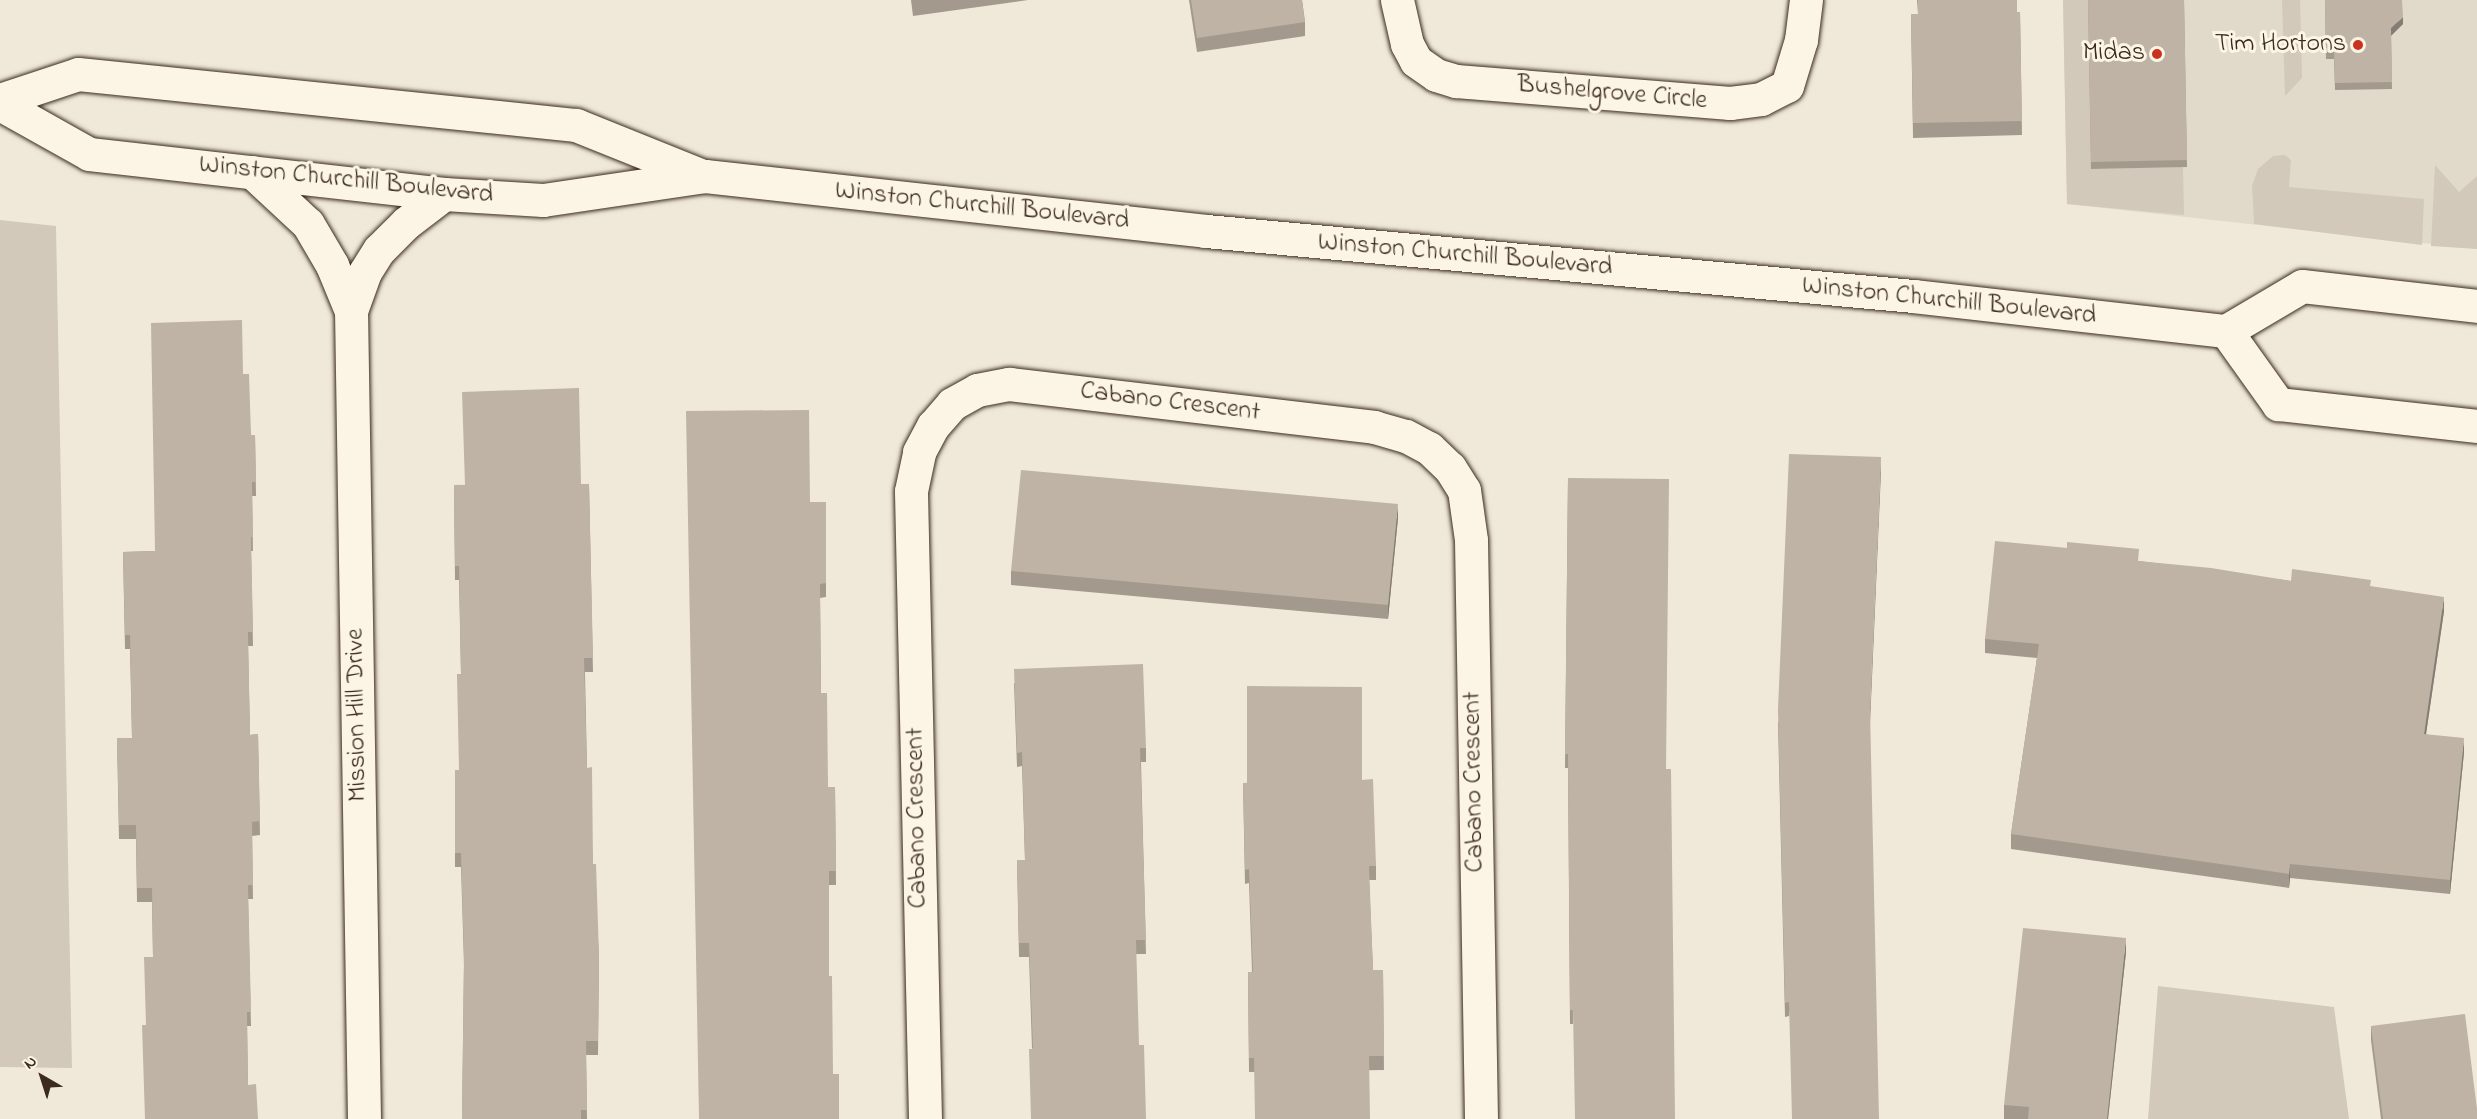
<!DOCTYPE html>
<html>
<head>
<meta charset="utf-8">
<style>
	body { margin:0 }
	#map { position:relative; width:2477px; height:1119px; overflow:hidden; background:#f0e9d9; font-family:"Indie Flower",sans-serif }
	div>[style] { position:absolute }
	.built>* { inset:0; background:#e1d9c9 }
	.green>* { inset:0; background:#d2c9ba }
	.roads { filter:drop-shadow(0 0 2px #3b2a1e) drop-shadow(0 0 2px #3b2a1e) }
	.minor>* { height:33px; margin:-16.5px; padding:0 16.5px; transform-origin:16.5px; border-radius:16.5px; background:#fcf5e5 }
	.secondary>* { height:33px; margin:-16.5px; padding:0 16.5px; transform-origin:16.5px; border-radius:16.5px; background:#fcf5e5 }
	.wall>* { inset:0; background:#a39a8d }
	.shaded-wall>* { inset:0; background:#857d73 }
	.building>* { inset:0; background:#beb3a4 }
	.dots>* { width:16px; height:16px; translate:-50% -50%; box-sizing:border-box; border:3px solid #fcf5e5; border-radius:50% }
	span { translate:-50% -50%; white-space:nowrap; text-align:center; line-height:1.15; -webkit-text-stroke:6px #fcf5e5; paint-order:stroke }
	.poi-label { font-size:26px; color:#3b2a1e }
	.right { translate:-100% -50%; text-align:right }
	.street-label { font-size:26px; color:#3b2a1e }
	.north { position:absolute; left:12px; top:1047px; width:60px; height:60px; -webkit-text-stroke:4px #fcf5e5; paint-order:stroke; rotate:321deg; font-size:16px; font-weight:700; line-height:24px; text-align:center; color:#3b2a1e }
	.north::after { content:''; display:block; margin:auto; width:21px; height:27px; background:#3b2a1e; clip-path:polygon(50% 0,100% 100%,50% 72%,0 100%) }
</style>
</head>
<body>
<div id="map">
	<div class="built">
		<div style="clip-path:polygon(2063px 0,2477px 0,2477px 249px,2067px 204px)"></div>
	</div>
	<div class="green">
		<div style="clip-path:polygon(2063px 0,2088px 0,2091px 169px,2183px 167px,2184px 215px,2067px 204px)"></div>
		<div style="clip-path:polygon(2282px 0,2300px 0,2302px 78px,2285px 96px)"></div>
		<div style="clip-path:polygon(2285px 155px,2291px 160px,2289px 187px,2424px 199px,2422px 245px,2254px 224px,2252px 186px,2258px 169px,2273px 156px)"></div>
		<div style="clip-path:polygon(2435px 165px,2459px 192px,2477px 176px,2477px 249px,2431px 246px)"></div>
		<div style="clip-path:polygon(0 220px,56px 226px,72px 1068px,0 1067px)"></div>
		<div style="clip-path:polygon(2158px 986px,2334px 1007px,2349px 1119px,2148px 1119px)"></div>
	</div>
	<div class="roads">
		<div class="minor">
			<div style="left:1397px;top:0;width:45px;rotate:77.2deg"></div>
			<div style="left:1407px;top:44px;width:19px;rotate:62deg"></div>
			<div style="left:1416px;top:61px;width:24px;rotate:35deg"></div>
			<div style="left:1436px;top:75px;width:21px;rotate:17deg"></div>
			<div style="left:1456px;top:81px;width:275px;rotate:4.6deg"></div>
			<div style="left:1730px;top:103px;width:31px;rotate:-7deg"></div>
			<div style="left:1761px;top:99px;width:29px;rotate:-27deg"></div>
			<div style="left:1787px;top:86px;width:48px;rotate:-73.1deg"></div>
			<div style="left:1801px;top:40px;width:40px;rotate:-82.9deg"></div>
			<div style="left:252px;top:172px;width:76px;rotate:42.9deg"></div>
			<div style="left:308px;top:224px;width:48px;rotate:59.7deg"></div>
			<div style="left:332px;top:265px;width:50px;rotate:67.6deg"></div>
			<div style="left:364px;top:1119px;width:808px;rotate:-90.92deg"></div>
			<div style="left:351px;top:311px;width:41px;rotate:-70.3deg"></div>
			<div style="left:365px;top:272px;width:26px;rotate:-58deg"></div>
			<div style="left:379px;top:250px;width:38px;rotate:-45deg"></div>
			<div style="left:406px;top:223px;width:48px;rotate:-37.3deg"></div>
			<div style="left:925px;top:1119px;width:628px;rotate:-91.28deg"></div>
			<div style="left:911px;top:491px;width:40px;rotate:-78deg"></div>
			<div style="left:919px;top:452px;width:30px;rotate:-62deg"></div>
			<div style="left:933px;top:426px;width:29px;rotate:-49deg"></div>
			<div style="left:952px;top:404px;width:29px;rotate:-29deg"></div>
			<div style="left:977px;top:390px;width:33px;rotate:-11deg"></div>
			<div style="left:1009px;top:384px;width:368px;rotate:6.7deg"></div>
			<div style="left:1374px;top:427px;width:33px;rotate:16deg"></div>
			<div style="left:1406px;top:436px;width:26px;rotate:28deg"></div>
			<div style="left:1429px;top:448px;width:29px;rotate:44deg"></div>
			<div style="left:1450px;top:468px;width:26px;rotate:58deg"></div>
			<div style="left:1464px;top:490px;width:50px;rotate:82deg"></div>
			<div style="left:1471px;top:540px;width:579px;rotate:89.01deg"></div>
		</div>
		<div class="secondary">
			<div style="left:0;top:100px;width:82px;rotate:-18.4deg"></div>
			<div style="left:78px;top:74px;width:501px;rotate:5.85deg"></div>
			<div style="left:576px;top:125px;width:137px;rotate:21.9deg"></div>
			<div style="left:0;top:104px;width:102px;rotate:29.3deg"></div>
			<div style="left:89px;top:154px;width:357px;rotate:6.4deg"></div>
			<div style="left:444px;top:194px;width:99px;rotate:3.5deg"></div>
			<div style="left:543px;top:200px;width:164px;rotate:-8.4deg"></div>
			<div style="left:705px;top:176px;width:504px;rotate:6.26deg"></div>
			<div style="left:1206px;top:231px;width:710px;rotate:5.25deg"></div>
			<div style="left:1913px;top:296px;width:315px;rotate:6.4deg"></div>
			<div style="left:2226px;top:331px;width:88px;rotate:-30.6deg"></div>
			<div style="left:2302px;top:286px;width:176px;rotate:6.5deg"></div>
			<div style="left:2226px;top:331px;width:90px;rotate:54.5deg"></div>
			<div style="left:2278px;top:404px;width:200px;rotate:6.3deg"></div>
		</div>
	</div>
	<div class="wall">
		<div style="clip-path:polygon(911px 0,1028px 0,913px 16px)"></div>
		<div style="clip-path:polygon(1189px 0,1302px 0,1305px 22px,1305px 36px,1197px 52px)"></div>
		<div style="clip-path:polygon(1917px 0,2017px 0,2017px 12px,2020px 12px,2022px 135px,1913px 138px,1911px 14px,1918px 14px)"></div>
		<div style="clip-path:polygon(2088px 0,2184px 0,2187px 167px,2091px 169px)"></div>
		<div style="clip-path:polygon(2325px 0,2403px 24px,2391px 35px,2392px 89px,2335px 90px,2334px 59px,2326px 59px)"></div>
		<div style="clip-path:polygon(243px 374px,251px 435px,255px 435px,256px 496px,252px 496px,253px 551px,251px 551px,253px 646px,248px 646px,250px 735px,258px 734px,260px 835px,252px 836px,253px 899px,248px 899px,251px 1026px,247px 1026px,248px 1085px,258px 1119px,146px 1025px,153px 957px,152px 902px,137px 902px,136px 839px,119px 839px,117px 738px,132px 738px,130px 649px,125px 649px,123px 552px,155px 551px)"></div>
		<div style="clip-path:polygon(1881px 471px,1789px 1016px,1785px 1017px,1778px 723px)"></div>
		<div style="clip-path:polygon(1568px 478px,1573px 1024px,1570px 1024px,1568px 768px,1565px 768px)"></div>
		<div style="clip-path:polygon(589px 484px,593px 672px,585px 672px,587px 768px,599px 956px,598px 1055px,586px 1055px,587px 1119px,462px 1119px,464px 965px,461px 867px,455px 867px,455px 784px,459px 770px,461px 674px,459px 580px,455px 580px,454px 485px)"></div>
		<div style="clip-path:polygon(810px 502px,826px 502px,826px 597px,820px 598px,821px 693px,828px 787px,835px 787px,836px 885px,829px 885px,699px 1119px)"></div>
		<div style="clip-path:polygon(1398px 518px,1388px 619px,1011px 585px,1011px 571px)"></div>
		<div style="clip-path:polygon(2139px 561px,2291px 581px,2371px 587px,2444px 611px,2426px 734px,2464px 752px,2450px 894px,2290px 878px,2289px 888px,2011px 849px,2011px 834px,2037px 658px,1985px 653px,1985px 639px)"></div>
		<div style="clip-path:polygon(1014px 683px,1146px 748px,1146px 762px,1141px 762px,1146px 954px,1136px 954px,1032px 1049px,1029px 957px,1019px 957px,1017px 860px,1025px 860px,1022px 766px,1017px 767px)"></div>
		<div style="clip-path:polygon(1362px 780px,1376px 866px,1376px 880px,1369px 880px,1373px 970px,1383px 970px,1384px 1070px,1249px 1072px,1248px 972px,1252px 972px,1249px 883px,1245px 884px,1243px 783px)"></div>
		<div style="clip-path:polygon(2126px 952px,2108px 1119px,2004px 1119px,2004px 1105px)"></div>
		<div style="clip-path:polygon(2371px 1026px,2477px 1119px,2381px 1119px,2371px 1040px)"></div>
	</div>
	<div class="shaded-wall">
		<div style="clip-path:polygon(2403px 17px,2403px 24px,2391px 36px,2391px 28px)"></div>
		<div style="clip-path:polygon(1881px 457px,1881px 471px,1870px 723px,1870px 709px)"></div>
		<div style="clip-path:polygon(1398px 504px,1398px 518px,1388px 619px,1388px 605px)"></div>
		<div style="clip-path:polygon(2444px 597px,2444px 611px,2424px 748px,2424px 734px)"></div>
		<div style="clip-path:polygon(2464px 738px,2464px 752px,2450px 894px,2450px 880px)"></div>
		<div style="clip-path:polygon(2290px 864px,2290px 878px,2289px 888px,2289px 874px)"></div>
		<div style="clip-path:polygon(2126px 938px,2126px 952px,2108px 1119px,2107px 1119px)"></div>
	</div>
	<div class="building">
		<div style="clip-path:polygon(1191px 0,1302px 0,1305px 22px,1197px 38px)"></div>
		<div style="clip-path:polygon(1918px 0,2017px 0,2017px 12px,2020px 12px,2022px 121px,1913px 123px,1911px 14px,1918px 14px)"></div>
		<div style="clip-path:polygon(2088px 0,2184px 0,2187px 160px,2091px 162px)"></div>
		<div style="clip-path:polygon(2325px 0,2402px 0,2403px 17px,2391px 28px,2392px 82px,2335px 83px,2334px 52px,2326px 52px)"></div>
		<div style="clip-path:polygon(242px 320px,243px 374px,249px 374px,251px 435px,255px 435px,256px 482px,252px 482px,253px 537px,251px 537px,253px 632px,248px 632px,250px 735px,258px 734px,260px 821px,252px 822px,253px 885px,248px 885px,251px 1012px,247px 1012px,248px 1085px,256px 1084px,258px 1119px,145px 1119px,142px 1025px,146px 1025px,144px 957px,153px 957px,152px 888px,137px 888px,136px 825px,119px 825px,117px 738px,132px 738px,130px 635px,125px 635px,123px 552px,155px 551px,151px 323px)"></div>
		<div style="clip-path:polygon(579px 388px,581px 484px,589px 484px,593px 658px,584px 658px,587px 768px,592px 767px,593px 864px,596px 864px,599px 956px,598px 1041px,586px 1041px,587px 1110px,581px 1110px,581px 1119px,462px 1119px,464px 956px,461px 853px,455px 853px,455px 770px,459px 770px,457px 674px,461px 674px,459px 566px,455px 566px,454px 485px,465px 485px,462px 392px)"></div>
		<div style="clip-path:polygon(809px 410px,810px 502px,826px 502px,826px 583px,820px 584px,821px 693px,827px 693px,828px 787px,835px 787px,836px 871px,829px 871px,829px 976px,832px 976px,833px 1074px,839px 1074px,839px 1119px,699px 1119px,686px 411px)"></div>
		<div style="clip-path:polygon(1789px 454px,1881px 457px,1870px 709px,1879px 1119px,1792px 1119px,1789px 1002px,1785px 1003px,1778px 709px)"></div>
		<div style="clip-path:polygon(1021px 470px,1398px 504px,1388px 605px,1011px 571px)"></div>
		<div style="clip-path:polygon(1568px 478px,1669px 479px,1666px 769px,1671px 769px,1675px 1119px,1575px 1119px,1573px 1010px,1570px 1010px,1568px 754px,1565px 754px)"></div>
		<div style="clip-path:polygon(1995px 541px,2067px 548px,2067px 542px,2139px 549px,2138px 561px,2211px 568px,2291px 581px,2292px 569px,2371px 580px,2370px 586px,2444px 597px,2424px 734px,2464px 738px,2450px 880px,2290px 864px,2289px 874px,2011px 834px,2039px 644px,1985px 639px)"></div>
		<div style="clip-path:polygon(1143px 664px,1146px 748px,1140px 748px,1146px 940px,1136px 940px,1139px 1045px,1144px 1045px,1146px 1119px,1031px 1119px,1029px 1049px,1033px 1049px,1029px 943px,1019px 943px,1017px 860px,1025px 860px,1022px 752px,1017px 753px,1014px 669px)"></div>
		<div style="clip-path:polygon(1247px 686px,1362px 687px,1362px 780px,1373px 779px,1376px 866px,1369px 866px,1373px 970px,1383px 970px,1384px 1056px,1369px 1056px,1370px 1119px,1255px 1119px,1254px 1058px,1249px 1058px,1248px 972px,1253px 972px,1249px 869px,1245px 870px,1243px 783px,1247px 783px)"></div>
		<div style="clip-path:polygon(2023px 928px,2126px 938px,2107px 1119px,2028px 1119px,2029px 1107px,2004px 1105px)"></div>
		<div style="clip-path:polygon(2465px 1014px,2477px 1109px,2477px 1119px,2383px 1119px,2371px 1026px)"></div>
	</div>
	<div class="dots">
		<div style="left:2358px;top:45px;background:#c8321e"></div>
		<div style="left:2157px;top:54px;background:#c8321e"></div>
	</div>
	<div class="poi-label">
		<span class="right" style="left:2346px;top:45px">Tim Hortons</span>
		<span class="right" style="left:2145px;top:54px">Midas</span>
	</div>
	<div class="street-label">
		<span style="left:1612px;top:94px;rotate:5deg">Bushelgrove Circle</span>
		<span style="left:346px;top:181px;rotate:6deg">Winston Churchill Boulevard</span>
		<span style="left:982px;top:207px;rotate:6deg">Winston Churchill Boulevard</span>
		<span style="left:1465px;top:256px;rotate:5deg">Winston Churchill Boulevard</span>
		<span style="left:1949px;top:302px;rotate:6deg">Winston Churchill Boulevard</span>
		<span style="left:1170px;top:403px;rotate:7deg">Cabano Crescent</span>
		<span style="left:358px;top:715px;rotate:-91deg">Mission Hill Drive</span>
		<span style="left:1475px;top:782px;rotate:-91deg">Cabano Crescent</span>
		<span style="left:918px;top:818px;rotate:-91deg">Cabano Crescent</span>
	</div>
	<div class="north">N</div>
</div>
</body>
</html>
